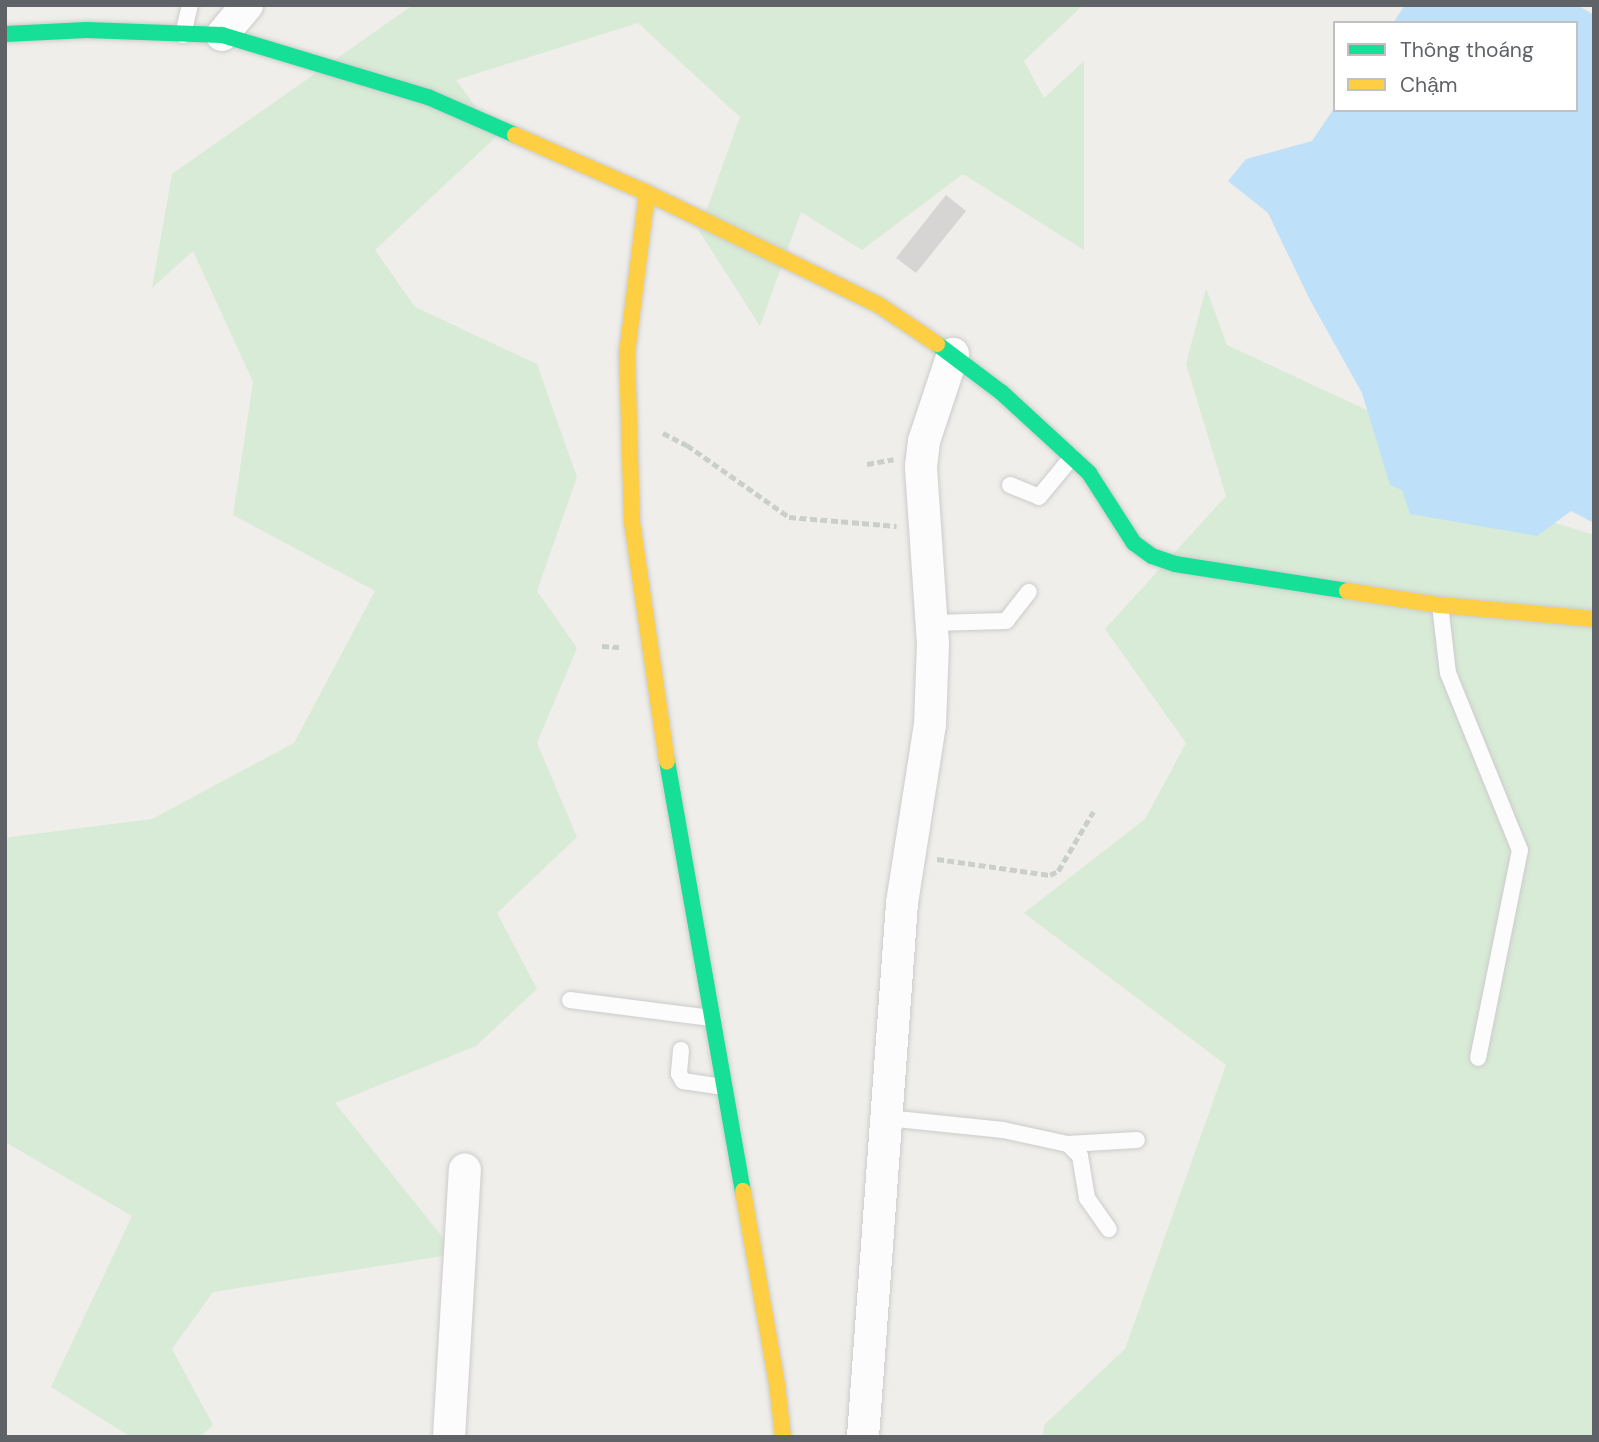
<!DOCTYPE html>
<html>
<head>
<meta charset="utf-8">
<style>
	body { margin:0 }
	#map { position:relative; width:1599px; height:1442px; overflow:hidden; background:#efeeea; font-family:"DM Sans",sans-serif }
	div>[style] { position:absolute }
	.green>* { inset:0; background:#d8ebd6 }
	.water>* { inset:0; background:#bfe0f9 }
	.building>* { inset:0; background:#d6d5d3 }
	.path>* { height:4.5px; margin-top:-2.25px; transform-origin:0; background:repeating-linear-gradient(90deg,#cacfcc 0 7px,transparent 0 10.5px) }
	.roads { filter:drop-shadow(0 0 2px #cbcccc) drop-shadow(0 0 2px #cbcccc) }
	.lane>* { height:16px; margin:-8px; padding:0 8px; transform-origin:8px; border-radius:8px; background:#fdfcfc }
	.street>* { height:32px; margin:-16px; padding:0 16px; transform-origin:16px; border-radius:16px; background:#fdfcfc }
	.fast>* { height:16px; margin:-8px; padding:0 8px; transform-origin:8px; border-radius:8px; background:#16e098 }
	.slow>* { height:16px; margin:-8px; padding:0 8px; transform-origin:8px; border-radius:8px; background:#ffcf43 }
	span { translate:-50% -50%; white-space:nowrap; text-align:center; line-height:1.15; -webkit-text-stroke:6px #fff; paint-order:stroke }
	.frame { position:absolute; inset:0; border:7px solid #5f6368; pointer-events:none }
	.legend { position:absolute; left:1333px; top:21px; width:245px; height:91px; box-sizing:border-box; background:#fff; border:2px solid #bfc1c3; margin:0; padding:9px 12px; list-style:none; font-size:21px; color:#5f6368 }
	.legend li { display:flex; align-items:center; gap:14px; height:35px }
	.legend b { width:35px; border:2px solid #bfc1c3 }
</style>
</head>
<body>
<div id="map">
	<div class="green">
		<div style="clip-path:polygon(413px 5px,1083px 5px,1024px 61px,1044px 98px,1084px 61px,1084px 250px,963px 174px,862px 250px,801px 212px,760px 326px,699px 231px,740px 117px,638px 23px,456px 80px,497px 136px,375px 250px,415px 307px,537px 364px,577px 477px,537px 591px,577px 648px,537px 743px,577px 837px,497px 913px,537px 989px,476px 1046px,335px 1103px,456px 1254px,213px 1292px,172px 1349px,213px 1425px,200px 1437px,131px 1437px,51px 1387px,132px 1216px,5px 1142px,5px 841px,10px 837px,152px 819px,294px 743px,375px 591px,233px 515px,253px 382px,193px 251px,152px 288px,172px 174px)"></div>
		<div style="clip-path:polygon(1206px 288px,1227px 345px,1429px 439px,1470px 496px,1594px 535px,1594px 1437px,1043px 1437px,1044px 1425px,1125px 1349px,1226px 1065px,1024px 913px,1145px 819px,1186px 743px,1105px 629px,1226px 496px,1186px 364px)"></div>
	</div>
	<div class="water">
		<div style="clip-path:polygon(1405px 5px,1577px 5px,1594px 15px,1594px 523px,1571px 511px,1537px 536px,1410px 514px,1402px 490px,1390px 485px,1362px 393px,1310px 300px,1268px 213px,1228px 181px,1246px 159px,1312px 141px,1335px 107px,1335px 110px,1576px 110px,1576px 23px,1393px 23px)"></div>
	</div>
	<div class="building">
		<div style="clip-path:polygon(946px 195px,966px 211px,916px 273px,896px 258px)"></div>
	</div>
	<div class="path">
		<div style="left:663px;top:433px;width:27px;rotate:27deg"></div>
		<div style="left:687px;top:445px;width:125px;rotate:35.2deg"></div>
		<div style="left:789px;top:517px;width:108px;rotate:4.8deg"></div>
		<div style="left:867px;top:464px;width:27px;rotate:-10deg"></div>
		<div style="left:602px;top:646px;width:17px;rotate:3deg"></div>
		<div style="left:937px;top:859px;width:114px;rotate:8.1deg"></div>
		<div style="left:1050px;top:875px;width:9px;rotate:-27deg"></div>
		<div style="left:1058px;top:871px;width:69px;rotate:-59.3deg"></div>
	</div>
	<div class="roads">
		<div class="lane">
			<div style="left:183px;top:35px;width:31px;rotate:-77deg"></div>
			<div style="left:1010px;top:485px;width:31px;rotate:22deg"></div>
			<div style="left:1039px;top:497px;width:52px;rotate:-50.5deg"></div>
			<div style="left:1440px;top:605px;width:68px;rotate:83.3deg"></div>
			<div style="left:1448px;top:673px;width:191px;rotate:67.9deg"></div>
			<div style="left:1520px;top:850px;width:212px;rotate:101.4deg"></div>
			<div style="left:932px;top:623px;width:74px;rotate:-1.5deg"></div>
			<div style="left:1006px;top:621px;width:37px;rotate:-52deg"></div>
			<div style="left:570px;top:1000px;width:142px;rotate:7.3deg"></div>
			<div style="left:681px;top:1050px;width:24px;rotate:95deg"></div>
			<div style="left:679px;top:1074px;width:8px;rotate:60deg"></div>
			<div style="left:683px;top:1081px;width:40px;rotate:8.5deg"></div>
			<div style="left:887px;top:1118px;width:117px;rotate:5.9deg"></div>
			<div style="left:1003px;top:1130px;width:66px;rotate:12.2deg"></div>
			<div style="left:1068px;top:1144px;width:17px;rotate:45deg"></div>
			<div style="left:1080px;top:1156px;width:43px;rotate:80.5deg"></div>
			<div style="left:1087px;top:1198px;width:38px;rotate:55deg"></div>
			<div style="left:1068px;top:1144px;width:69px;rotate:-3.3deg"></div>
		</div>
		<div class="street">
			<div style="left:222px;top:35px;width:39px;rotate:-50deg"></div>
			<div style="left:449px;top:1437px;width:268px;rotate:-86.6deg"></div>
			<div style="left:863px;top:1437px;width:535px;rotate:-85.82deg"></div>
			<div style="left:902px;top:903px;width:180px;rotate:-81.1deg"></div>
			<div style="left:930px;top:725px;width:81px;rotate:-87.9deg"></div>
			<div style="left:933px;top:644px;width:178px;rotate:-93.9deg"></div>
			<div style="left:921px;top:466px;width:25px;rotate:-83deg"></div>
			<div style="left:924px;top:441px;width:92px;rotate:-71.6deg"></div>
		</div>
		<div class="fast">
			<div style="left:5px;top:34px;width:82px;rotate:-2.8deg"></div>
			<div style="left:87px;top:30px;width:135px;rotate:2.1deg"></div>
			<div style="left:222px;top:35px;width:215px;rotate:16.8deg"></div>
			<div style="left:428px;top:97px;width:95px;rotate:23.6deg"></div>
			<div style="left:937px;top:344px;width:80px;rotate:36.9deg"></div>
			<div style="left:1001px;top:392px;width:120px;rotate:42.6deg"></div>
			<div style="left:1089px;top:473px;width:83px;rotate:57.3deg"></div>
			<div style="left:1134px;top:543px;width:22px;rotate:36deg"></div>
			<div style="left:1152px;top:556px;width:24px;rotate:19deg"></div>
			<div style="left:1175px;top:564px;width:174px;rotate:8.9deg"></div>
			<div style="left:667px;top:761px;width:437px;rotate:80deg"></div>
		</div>
		<div class="slow">
			<div style="left:515px;top:135px;width:144px;rotate:23.7deg"></div>
			<div style="left:647px;top:193px;width:258px;rotate:25.8deg"></div>
			<div style="left:879px;top:305px;width:70px;rotate:33.9deg"></div>
			<div style="left:647px;top:193px;width:161px;rotate:97.1deg"></div>
			<div style="left:627px;top:353px;width:169px;rotate:88.3deg"></div>
			<div style="left:632px;top:522px;width:242px;rotate:81.7deg"></div>
			<div style="left:1347px;top:591px;width:94px;rotate:8.6deg"></div>
			<div style="left:1440px;top:605px;width:155px;rotate:5.2deg"></div>
			<div style="left:743px;top:1191px;width:196px;rotate:80deg"></div>
			<div style="left:777px;top:1384px;width:53px;rotate:83.5deg"></div>
		</div>
	</div>
	<div class="frame"></div>
	<ul class="legend">
	<li><b style="height:9px;background:#16e098"></b>Thông thoáng</li>
	<li><b style="height:9px;background:#ffcf43"></b>Chậm</li>
	</ul>
</div>
</body>
</html>
